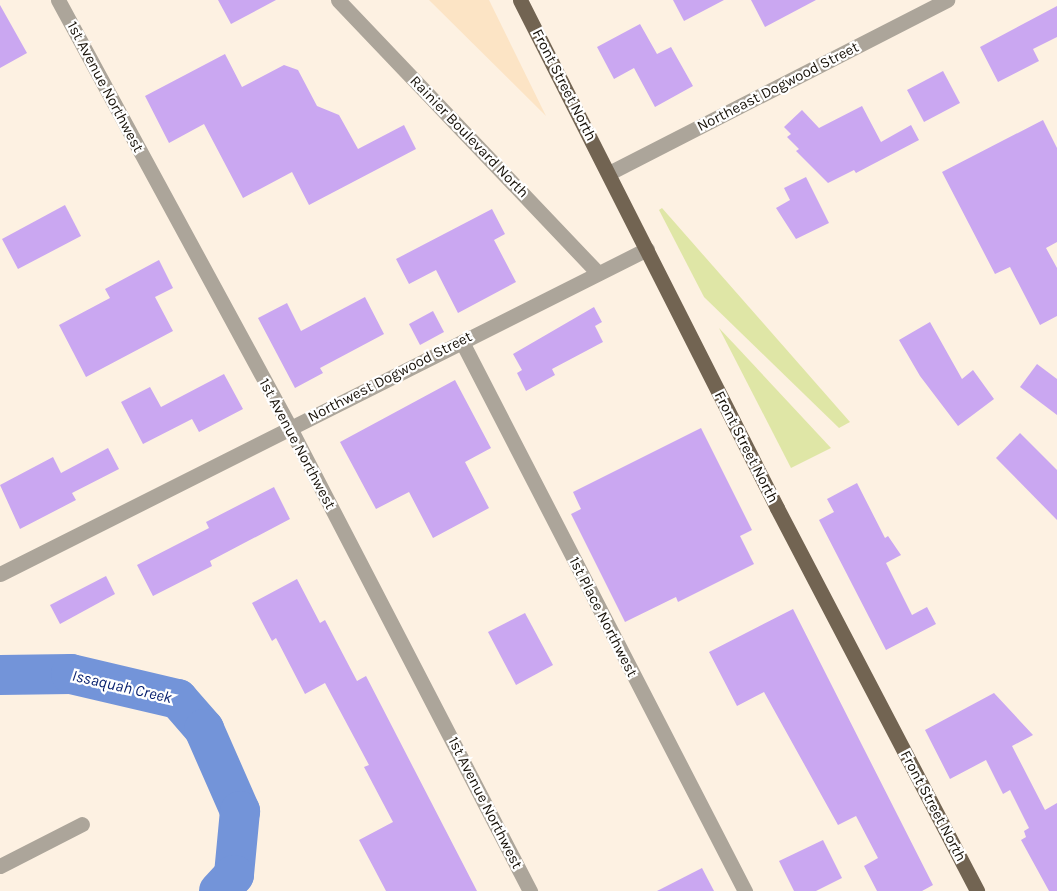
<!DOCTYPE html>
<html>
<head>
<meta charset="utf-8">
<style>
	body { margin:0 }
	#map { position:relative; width:1057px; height:891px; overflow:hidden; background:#fdf1e2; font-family:Karla,sans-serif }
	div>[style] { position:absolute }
	.built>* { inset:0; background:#fce4c5 }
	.green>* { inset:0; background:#dfe6a6 }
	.river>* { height:40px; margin:-20px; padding:0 20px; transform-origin:20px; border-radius:20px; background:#7394d9 }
	.building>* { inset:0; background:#caa7f1 }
	.minor>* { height:15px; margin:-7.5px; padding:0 7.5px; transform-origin:7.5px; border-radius:7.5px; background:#aca59a }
	.major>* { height:15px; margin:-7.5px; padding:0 7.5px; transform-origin:7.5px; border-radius:7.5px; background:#726452 }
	span { translate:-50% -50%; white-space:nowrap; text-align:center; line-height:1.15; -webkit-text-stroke:4.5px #fff; paint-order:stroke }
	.street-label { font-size:15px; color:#171108 }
	.water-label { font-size:16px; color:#041d6d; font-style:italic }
</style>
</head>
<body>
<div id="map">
	<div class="built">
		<div style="clip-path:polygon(429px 0,489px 0,546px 116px)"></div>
	</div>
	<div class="green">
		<div style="clip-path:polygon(662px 208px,850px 422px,839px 428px,704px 297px,659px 210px)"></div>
		<div style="clip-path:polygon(719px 328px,736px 346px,831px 448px,791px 468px)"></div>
	</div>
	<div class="river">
		<div style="left:0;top:675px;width:71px;rotate:-0.8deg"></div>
		<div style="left:71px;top:674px;width:110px;rotate:13.2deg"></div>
		<div style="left:178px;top:699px;width:40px;rotate:49deg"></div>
		<div style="left:204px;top:729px;width:90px;rotate:66.3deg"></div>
		<div style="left:240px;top:811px;width:64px;rotate:95.4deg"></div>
		<div style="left:234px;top:875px;width:22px;rotate:133deg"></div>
	</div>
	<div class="building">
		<div style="clip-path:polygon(218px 0,276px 0,231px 24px)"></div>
		<div style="clip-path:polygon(673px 0,724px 0,684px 21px)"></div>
		<div style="clip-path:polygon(751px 0,816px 0,765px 27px)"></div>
		<div style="clip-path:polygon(0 5px,27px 53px,0 68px)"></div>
		<div style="clip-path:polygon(1057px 6px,1057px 37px,1033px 49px,1039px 61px,998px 82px,980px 47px)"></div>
		<div style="clip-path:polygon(640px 24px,657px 54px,671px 47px,693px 86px,655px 107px,634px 68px,614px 79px,597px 47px)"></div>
		<div style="clip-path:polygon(225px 54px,242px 87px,284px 65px,298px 70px,317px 106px,339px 115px,358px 149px,404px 125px,416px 149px,309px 205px,292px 172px,243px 198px,204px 124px,169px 143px,145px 96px)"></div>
		<div style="clip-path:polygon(943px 71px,960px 103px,924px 122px,907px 90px)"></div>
		<div style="clip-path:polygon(862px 106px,881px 142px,911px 125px,919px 140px,856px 173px,854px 170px,828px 183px,796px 151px,799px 149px,787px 137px,791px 134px,784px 127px,802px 110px,819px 128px)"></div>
		<div style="clip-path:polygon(1043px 120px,1057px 148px,1057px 242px,1046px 248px,1057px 268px,1057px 316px,1040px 325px,1010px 267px,995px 274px,942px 172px)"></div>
		<div style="clip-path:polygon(806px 177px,829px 223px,796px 239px,776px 208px,790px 200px,784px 188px)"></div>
		<div style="clip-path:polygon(65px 205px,81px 236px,18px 269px,2px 239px)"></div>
		<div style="clip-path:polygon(492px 209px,505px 234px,494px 240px,516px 282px,458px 313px,436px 270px,409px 284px,396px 259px)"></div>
		<div style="clip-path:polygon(159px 260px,173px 288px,155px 297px,173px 331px,86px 377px,59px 325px,110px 298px,105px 289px)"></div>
		<div style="clip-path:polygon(365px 297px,384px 334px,320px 368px,323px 373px,295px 388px,258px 318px,287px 303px,301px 331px)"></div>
		<div style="clip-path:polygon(594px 307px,602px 322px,595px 326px,603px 342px,552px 369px,555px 375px,526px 391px,517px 373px,522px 370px,513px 354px)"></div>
		<div style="clip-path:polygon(433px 311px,444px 332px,420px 345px,409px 324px)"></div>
		<div style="clip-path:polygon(930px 322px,962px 379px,973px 370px,994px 399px,958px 426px,920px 376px,899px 340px)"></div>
		<div style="clip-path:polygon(1037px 364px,1057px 379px,1057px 415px,1020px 387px)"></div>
		<div style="clip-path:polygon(224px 374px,243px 409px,199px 432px,192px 419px,143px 444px,121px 402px,150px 387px,161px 407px)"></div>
		<div style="clip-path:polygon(455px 380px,491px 448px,465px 462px,489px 508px,433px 538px,409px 492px,376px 509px,340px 442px)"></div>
		<div style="clip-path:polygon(701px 428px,752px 530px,740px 536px,754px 564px,678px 602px,676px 597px,625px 622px,571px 514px,581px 509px,573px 492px)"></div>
		<div style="clip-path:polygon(1020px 433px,1057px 470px,1057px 520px,996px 458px)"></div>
		<div style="clip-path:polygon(108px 448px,119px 469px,72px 493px,76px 500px,20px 529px,0 485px,53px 457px,61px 473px)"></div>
		<div style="clip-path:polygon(857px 483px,885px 538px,888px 536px,901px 555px,886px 563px,912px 615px,927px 607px,936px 624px,886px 650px,819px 520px,834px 512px,827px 499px)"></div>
		<div style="clip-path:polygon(274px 487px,290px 519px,210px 561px,212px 566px,153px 596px,137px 565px,209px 528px,206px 522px)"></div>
		<div style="clip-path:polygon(106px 576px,115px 594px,60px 624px,50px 605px)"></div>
		<div style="clip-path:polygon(297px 579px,320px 623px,325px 620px,357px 681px,366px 676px,477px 891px,386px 891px,359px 840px,393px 822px,364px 767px,369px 765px,325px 683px,305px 694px,276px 638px,272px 641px,252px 603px)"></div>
		<div style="clip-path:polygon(793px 609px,933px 885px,922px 891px,877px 891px,864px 866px,878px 858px,856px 816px,838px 825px,764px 692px,737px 706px,709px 652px)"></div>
		<div style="clip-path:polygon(525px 613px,553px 665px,516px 685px,488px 632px)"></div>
		<div style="clip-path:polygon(994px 693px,1033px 735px,1012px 746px,1045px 810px,1057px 803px,1057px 891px,1049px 891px,1021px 840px,1026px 837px,1024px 831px,1029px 828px,1010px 790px,1003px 794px,986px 760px,950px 779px,925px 730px)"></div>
		<div style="clip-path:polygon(823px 840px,842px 878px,816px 891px,794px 891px,779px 861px)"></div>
		<div style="clip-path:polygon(702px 868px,714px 891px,657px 891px)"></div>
	</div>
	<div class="minor">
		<div style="left:58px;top:0;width:487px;rotate:61.5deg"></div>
		<div style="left:290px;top:428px;width:522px;rotate:62.6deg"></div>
		<div style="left:338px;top:0;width:377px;rotate:46.4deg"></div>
		<div style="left:609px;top:173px;width:380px;rotate:-27.1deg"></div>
		<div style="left:462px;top:342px;width:618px;rotate:62.73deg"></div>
		<div style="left:0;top:574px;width:724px;rotate:-26.67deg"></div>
		<div style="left:0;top:866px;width:92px;rotate:-27.1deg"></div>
	</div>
	<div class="major">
		<div style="left:520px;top:0;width:569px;rotate:63.16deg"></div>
		<div style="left:777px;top:508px;width:432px;rotate:62.4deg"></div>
	</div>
	<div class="street-label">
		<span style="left:564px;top:85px;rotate:63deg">Front Street North</span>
		<span style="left:105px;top:87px;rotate:62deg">1st Avenue Northwest</span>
		<span style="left:778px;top:87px;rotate:-27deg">Northeast Dogwood Street</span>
		<span style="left:469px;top:137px;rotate:46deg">Rainier Boulevard North</span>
		<span style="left:390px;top:377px;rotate:-27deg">Northwest Dogwood Street</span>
		<span style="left:297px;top:444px;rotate:62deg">1st Avenue Northwest</span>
		<span style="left:746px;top:447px;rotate:63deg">Front Street North</span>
		<span style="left:603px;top:617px;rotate:63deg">1st Place Northwest</span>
		<span style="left:485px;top:803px;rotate:63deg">1st Avenue Northwest</span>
		<span style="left:933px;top:806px;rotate:62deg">Front Street North</span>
	</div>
	<div class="water-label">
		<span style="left:122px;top:687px;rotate:13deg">Issaquah Creek</span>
	</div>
</div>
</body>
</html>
